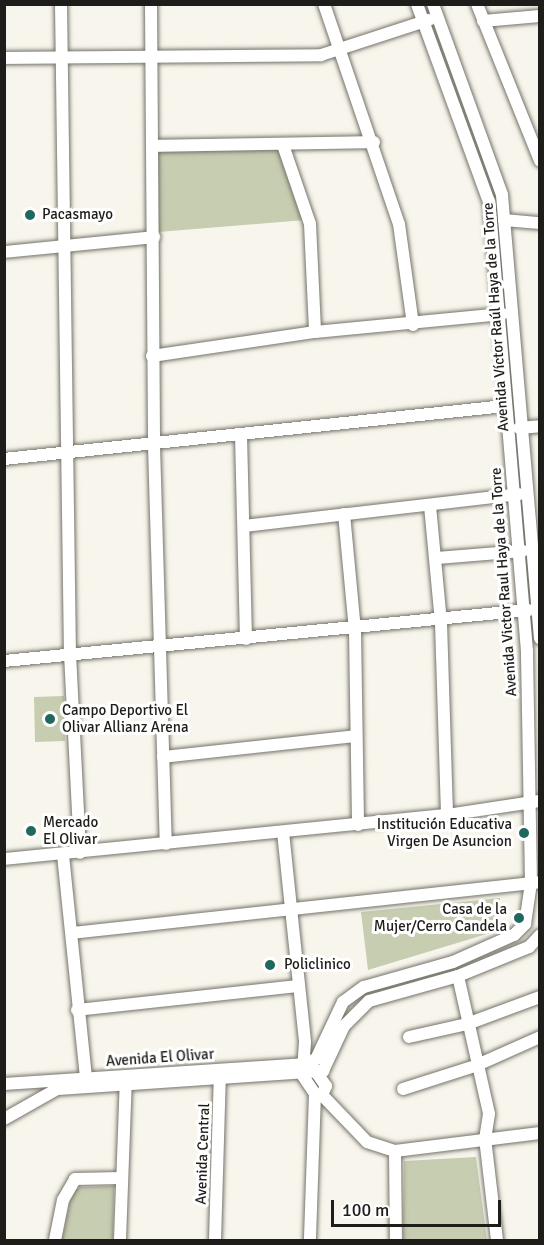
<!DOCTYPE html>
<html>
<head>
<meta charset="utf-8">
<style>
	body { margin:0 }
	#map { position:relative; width:544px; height:1245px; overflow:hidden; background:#f8f6ec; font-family:Signika,sans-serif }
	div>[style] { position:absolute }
	.green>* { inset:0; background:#c7cdb1 }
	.roads { filter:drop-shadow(0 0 2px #75726a) drop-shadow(0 0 2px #75726a) }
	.minor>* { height:12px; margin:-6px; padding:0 6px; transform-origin:6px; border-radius:6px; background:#fff }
	.dots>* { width:16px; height:16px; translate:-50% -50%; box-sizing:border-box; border:3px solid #fff; border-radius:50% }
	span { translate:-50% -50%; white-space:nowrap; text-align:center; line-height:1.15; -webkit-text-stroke:6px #fff; paint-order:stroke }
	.poi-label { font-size:15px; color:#1e1d1a }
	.left { translate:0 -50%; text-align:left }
	.right { translate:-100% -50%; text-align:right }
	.street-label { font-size:15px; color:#1e1d1a }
	.frame { position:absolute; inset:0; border:6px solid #1e1d1a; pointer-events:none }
	.scale { position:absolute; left:331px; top:1200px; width:170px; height:27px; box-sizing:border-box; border:3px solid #1e1d1a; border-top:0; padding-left:8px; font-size:18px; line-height:21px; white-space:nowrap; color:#1e1d1a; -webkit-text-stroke:4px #fff; paint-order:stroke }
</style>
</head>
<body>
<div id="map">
	<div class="green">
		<div style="clip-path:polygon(280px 150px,305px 220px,158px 232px,157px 151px)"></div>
		<div style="clip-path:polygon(64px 696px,65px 741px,35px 742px,34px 697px)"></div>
		<div style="clip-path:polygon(500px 898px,500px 930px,368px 970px,361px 912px)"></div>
		<div style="clip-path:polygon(476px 1157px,487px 1240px,403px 1240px,404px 1161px)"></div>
		<div style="clip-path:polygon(114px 1186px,113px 1240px,62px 1240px,72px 1192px,81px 1187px)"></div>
	</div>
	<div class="roads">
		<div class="minor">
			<div style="left:61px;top:4px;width:650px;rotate:89.21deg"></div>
			<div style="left:70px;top:654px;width:199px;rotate:87.1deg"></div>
			<div style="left:151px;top:4px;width:442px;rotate:89.6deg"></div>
			<div style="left:154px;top:446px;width:398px;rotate:88.3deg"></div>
			<div style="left:324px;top:4px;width:232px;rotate:71.2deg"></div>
			<div style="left:399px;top:224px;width:102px;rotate:82.1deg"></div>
			<div style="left:433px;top:4px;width:203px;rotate:70.1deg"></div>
			<div style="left:502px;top:195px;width:445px;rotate:85.1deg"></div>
			<div style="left:477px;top:4px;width:169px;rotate:68.1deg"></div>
			<div style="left:483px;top:21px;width:57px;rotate:-5deg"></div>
			<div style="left:4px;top:58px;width:317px;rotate:-0.5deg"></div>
			<div style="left:321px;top:55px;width:114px;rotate:-18deg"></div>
			<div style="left:283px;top:145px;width:83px;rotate:71.1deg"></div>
			<div style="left:310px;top:224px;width:108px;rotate:87.3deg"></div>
			<div style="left:153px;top:146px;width:221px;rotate:-1deg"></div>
			<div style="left:504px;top:220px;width:36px;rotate:5deg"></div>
			<div style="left:4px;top:252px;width:151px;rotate:-5.7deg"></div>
			<div style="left:152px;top:356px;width:165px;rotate:-8.4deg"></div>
			<div style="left:315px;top:332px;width:188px;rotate:-5.5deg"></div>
			<div style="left:519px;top:428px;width:21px;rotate:-5deg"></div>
			<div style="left:241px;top:435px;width:204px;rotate:88.6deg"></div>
			<div style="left:4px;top:459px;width:504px;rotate:-6.04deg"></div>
			<div style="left:430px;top:506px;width:118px;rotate:84.6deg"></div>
			<div style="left:441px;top:623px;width:192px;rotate:88.2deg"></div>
			<div style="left:344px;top:514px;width:118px;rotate:84.6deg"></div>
			<div style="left:355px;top:631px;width:194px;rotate:89.1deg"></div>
			<div style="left:244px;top:526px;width:277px;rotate:-6.6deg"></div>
			<div style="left:437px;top:558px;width:86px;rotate:-4.7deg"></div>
			<div style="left:4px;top:661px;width:527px;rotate:-5.55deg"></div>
			<div style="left:163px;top:757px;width:194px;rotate:-6.2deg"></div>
			<div style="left:283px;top:832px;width:211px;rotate:84deg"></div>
			<div style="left:305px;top:1042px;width:28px;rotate:94deg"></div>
			<div style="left:63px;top:855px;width:224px;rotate:84.1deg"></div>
			<div style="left:4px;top:859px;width:445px;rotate:-5.7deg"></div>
			<div style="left:447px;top:815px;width:94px;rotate:-8.6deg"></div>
			<div style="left:72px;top:933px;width:471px;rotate:-6.2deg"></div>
			<div style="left:458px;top:976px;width:141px;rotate:77.3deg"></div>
			<div style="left:489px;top:1114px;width:24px;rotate:99deg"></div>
			<div style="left:485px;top:1138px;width:103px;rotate:83.3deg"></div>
			<div style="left:77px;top:1010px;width:223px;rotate:-6.2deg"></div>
			<div style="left:409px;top:1037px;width:59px;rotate:-12.6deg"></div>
			<div style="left:467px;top:1024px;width:78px;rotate:-20.3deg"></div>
			<div style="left:314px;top:1069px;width:21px;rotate:55deg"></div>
			<div style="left:326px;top:1086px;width:10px;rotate:114deg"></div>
			<div style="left:303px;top:1076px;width:22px;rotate:56deg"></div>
			<div style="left:315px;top:1094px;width:146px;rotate:92deg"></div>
			<div style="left:4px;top:1084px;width:300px;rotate:-3.8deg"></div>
			<div style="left:303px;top:1064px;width:14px;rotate:-21deg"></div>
			<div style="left:316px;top:1059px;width:63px;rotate:-64.7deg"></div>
			<div style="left:343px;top:1002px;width:26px;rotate:-36deg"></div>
			<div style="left:364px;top:987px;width:92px;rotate:-15.7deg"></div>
			<div style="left:453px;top:962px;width:67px;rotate:-23.9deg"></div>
			<div style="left:514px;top:935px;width:16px;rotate:-45deg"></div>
			<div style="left:525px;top:924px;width:41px;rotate:-81.7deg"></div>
			<div style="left:531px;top:883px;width:232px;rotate:-91deg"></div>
			<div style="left:527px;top:651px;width:451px;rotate:-94.8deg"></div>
			<div style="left:489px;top:202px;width:211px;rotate:-110deg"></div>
			<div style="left:403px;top:1089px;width:76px;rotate:-17.7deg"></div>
			<div style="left:475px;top:1066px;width:71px;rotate:-24deg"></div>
			<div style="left:322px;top:1095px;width:65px;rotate:46.2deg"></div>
			<div style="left:367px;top:1142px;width:29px;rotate:18deg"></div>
			<div style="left:395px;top:1151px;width:146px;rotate:-7.1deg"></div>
			<div style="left:4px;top:1119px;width:61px;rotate:-29.5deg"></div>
			<div style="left:57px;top:1089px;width:267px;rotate:-3.9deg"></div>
			<div style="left:323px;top:1071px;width:50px;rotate:-65deg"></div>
			<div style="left:344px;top:1026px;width:35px;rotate:-45deg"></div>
			<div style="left:369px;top:1001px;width:92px;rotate:-15.7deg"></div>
			<div style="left:458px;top:976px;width:77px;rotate:-22.2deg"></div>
			<div style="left:529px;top:947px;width:16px;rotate:-47deg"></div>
			<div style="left:395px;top:1151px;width:89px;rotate:89.4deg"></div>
			<div style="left:55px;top:1240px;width:41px;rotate:-78.7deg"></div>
			<div style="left:63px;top:1200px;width:24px;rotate:-60deg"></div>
			<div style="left:75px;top:1179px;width:45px;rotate:-1.3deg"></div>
			<div style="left:120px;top:1240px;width:160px;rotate:-87.9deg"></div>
			<div style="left:215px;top:1240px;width:167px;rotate:-88.3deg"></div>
		</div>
	</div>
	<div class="dots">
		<div style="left:30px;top:215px;background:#20685d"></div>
		<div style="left:50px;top:719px;background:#20685d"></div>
		<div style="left:31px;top:831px;background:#20685d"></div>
		<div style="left:524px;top:833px;background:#20685d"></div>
		<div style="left:519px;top:918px;background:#20685d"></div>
		<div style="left:270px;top:965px;background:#20685d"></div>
	</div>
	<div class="poi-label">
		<span class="left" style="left:42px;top:215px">Pacasmayo</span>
		<span class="left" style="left:62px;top:719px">Campo Deportivo El<br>Olivar Allianz Arena</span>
		<span class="left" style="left:43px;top:831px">Mercado<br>El Olivar</span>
		<span class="right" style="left:512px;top:833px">Institución Educativa<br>Virgen De Asuncion</span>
		<span class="right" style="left:507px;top:918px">Casa de la<br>Mujer/Cerro Candela</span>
		<span class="left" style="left:284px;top:965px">Policlinico</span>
	</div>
	<div class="street-label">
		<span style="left:496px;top:317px;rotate:-94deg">Avenida Víctor Raúl Haya de la Torre</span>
		<span style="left:504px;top:582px;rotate:-94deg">Avenida Victor Raul Haya de la Torre</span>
		<span style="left:160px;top:1058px;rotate:-4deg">Avenida El Olivar</span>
		<span style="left:203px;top:1154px;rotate:-88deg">Avenida Central</span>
	</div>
	<div class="frame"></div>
	<div class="scale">100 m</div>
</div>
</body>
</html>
